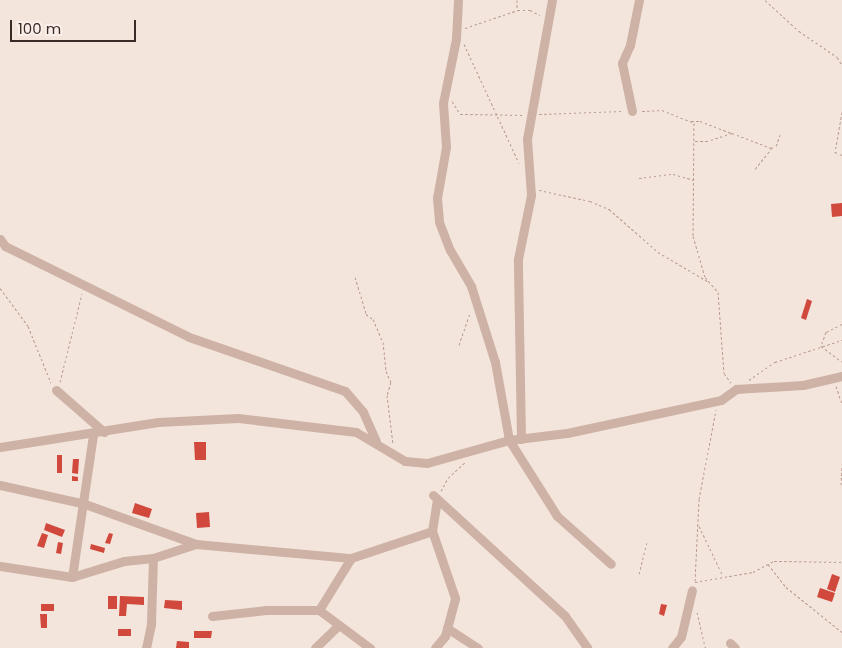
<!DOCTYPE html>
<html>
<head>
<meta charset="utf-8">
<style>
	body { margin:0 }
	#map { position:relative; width:842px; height:648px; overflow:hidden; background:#f4e5dc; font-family:Poppins,sans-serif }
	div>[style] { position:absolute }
	.building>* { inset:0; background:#d1493d }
	.path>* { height:1px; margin-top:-0.5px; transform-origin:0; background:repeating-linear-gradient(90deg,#ba9b90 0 2.5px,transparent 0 5px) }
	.minor>* { height:9px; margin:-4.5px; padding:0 4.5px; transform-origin:4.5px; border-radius:4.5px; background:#ceb2a6 }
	span { translate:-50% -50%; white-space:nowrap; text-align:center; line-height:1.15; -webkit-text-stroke:4px #fbf0e9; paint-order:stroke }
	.scale { position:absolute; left:10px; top:20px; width:126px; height:22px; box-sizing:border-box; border:2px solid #392a28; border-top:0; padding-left:6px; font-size:15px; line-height:18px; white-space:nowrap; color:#392a28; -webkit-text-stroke:4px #fbf0e9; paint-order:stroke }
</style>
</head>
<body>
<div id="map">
	<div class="building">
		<div style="clip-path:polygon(842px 203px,842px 216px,832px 217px,831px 204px)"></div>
		<div style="clip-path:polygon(807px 299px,812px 301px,806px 320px,801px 318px)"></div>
		<div style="clip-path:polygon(194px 442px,206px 442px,206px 460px,195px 460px)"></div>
		<div style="clip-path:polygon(57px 455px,62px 455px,62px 473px,57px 473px)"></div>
		<div style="clip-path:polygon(73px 459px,79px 459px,78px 474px,72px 473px)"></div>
		<div style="clip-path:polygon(72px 476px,78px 477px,78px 481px,72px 481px)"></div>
		<div style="clip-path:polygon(135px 503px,152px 509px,149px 518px,132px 513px)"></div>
		<div style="clip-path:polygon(209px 512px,210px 527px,197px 528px,196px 513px)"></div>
		<div style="clip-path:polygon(46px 523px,65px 530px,62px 537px,44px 530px)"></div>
		<div style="clip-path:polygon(42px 533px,48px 535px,44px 548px,37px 546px)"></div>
		<div style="clip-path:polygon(109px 533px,113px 534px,110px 544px,105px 543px)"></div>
		<div style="clip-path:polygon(58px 542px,63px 543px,61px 554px,56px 553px)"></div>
		<div style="clip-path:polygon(91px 544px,105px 548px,104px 553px,90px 549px)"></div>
		<div style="clip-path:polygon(832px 574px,840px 577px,835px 592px,827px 589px)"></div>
		<div style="clip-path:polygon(820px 588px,835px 593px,832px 602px,817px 597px)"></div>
		<div style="clip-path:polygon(108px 596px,117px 596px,117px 609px,108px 609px)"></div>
		<div style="clip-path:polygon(120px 596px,144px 597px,144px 605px,127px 604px,126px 616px,119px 616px)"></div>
		<div style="clip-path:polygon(165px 600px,182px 601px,182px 610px,164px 608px)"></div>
		<div style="clip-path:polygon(41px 604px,54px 604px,54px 611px,41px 611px)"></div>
		<div style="clip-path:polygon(661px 604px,667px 605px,664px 616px,659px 614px)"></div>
		<div style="clip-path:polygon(40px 614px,47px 614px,47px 628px,41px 628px)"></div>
		<div style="clip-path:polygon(118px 629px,131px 629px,131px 636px,118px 636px)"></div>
		<div style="clip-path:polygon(194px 631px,212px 631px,211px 638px,194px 638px)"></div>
		<div style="clip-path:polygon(177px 641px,189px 642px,189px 648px,176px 648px)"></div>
	</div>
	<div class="path">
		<div style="left:517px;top:0;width:9px;rotate:90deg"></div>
		<div style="left:765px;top:0;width:46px;rotate:42.4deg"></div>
		<div style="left:799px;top:31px;width:46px;rotate:34.4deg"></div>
		<div style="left:837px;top:57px;width:9px;rotate:58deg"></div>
		<div style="left:465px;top:28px;width:56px;rotate:-18.8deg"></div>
		<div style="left:518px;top:10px;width:12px"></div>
		<div style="left:530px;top:10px;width:11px;rotate:27deg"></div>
		<div style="left:464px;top:44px;width:131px;rotate:65.2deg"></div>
		<div style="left:452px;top:101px;width:15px;rotate:58deg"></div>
		<div style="left:460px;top:114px;width:63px;rotate:0.9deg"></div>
		<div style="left:642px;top:111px;width:20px;rotate:-3deg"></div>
		<div style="left:662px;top:110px;width:35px;rotate:22deg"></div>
		<div style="left:694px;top:123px;width:113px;rotate:90.5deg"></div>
		<div style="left:693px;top:236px;width:43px;rotate:73.7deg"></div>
		<div style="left:705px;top:277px;width:20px;rotate:49deg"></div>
		<div style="left:718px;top:292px;width:81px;rotate:85.8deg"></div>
		<div style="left:724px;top:373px;width:12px;rotate:55deg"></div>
		<div style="left:842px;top:112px;width:41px;rotate:99.9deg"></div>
		<div style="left:835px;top:152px;width:8px;rotate:23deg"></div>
		<div style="left:539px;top:114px;width:84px;rotate:-2deg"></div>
		<div style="left:691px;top:121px;width:9px"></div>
		<div style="left:700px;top:121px;width:34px;rotate:21deg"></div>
		<div style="left:732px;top:133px;width:25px;rotate:162deg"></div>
		<div style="left:708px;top:141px;width:14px;rotate:180deg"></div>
		<div style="left:732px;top:133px;width:42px;rotate:21deg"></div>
		<div style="left:771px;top:148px;width:5px;rotate:-22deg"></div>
		<div style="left:776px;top:146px;width:12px;rotate:-70deg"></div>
		<div style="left:755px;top:169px;width:26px;rotate:-51deg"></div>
		<div style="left:639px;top:178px;width:34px;rotate:-7deg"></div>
		<div style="left:673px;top:174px;width:22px;rotate:16deg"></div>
		<div style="left:539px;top:190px;width:52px;rotate:12.2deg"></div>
		<div style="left:590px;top:201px;width:21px;rotate:23deg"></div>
		<div style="left:609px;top:209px;width:65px;rotate:41.3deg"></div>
		<div style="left:658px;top:252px;width:57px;rotate:30.6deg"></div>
		<div style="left:355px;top:277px;width:39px;rotate:73deg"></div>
		<div style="left:366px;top:314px;width:9px;rotate:36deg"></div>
		<div style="left:373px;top:319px;width:25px;rotate:67deg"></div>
		<div style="left:383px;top:342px;width:29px;rotate:84deg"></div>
		<div style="left:386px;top:371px;width:12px;rotate:66deg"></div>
		<div style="left:391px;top:382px;width:14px;rotate:107deg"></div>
		<div style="left:387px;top:395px;width:49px;rotate:83deg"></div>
		<div style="left:0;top:288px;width:47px;rotate:53.6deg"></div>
		<div style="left:28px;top:326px;width:61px;rotate:68deg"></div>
		<div style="left:842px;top:324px;width:18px;rotate:153deg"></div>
		<div style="left:826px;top:332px;width:15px;rotate:110deg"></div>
		<div style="left:821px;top:346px;width:26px;rotate:37deg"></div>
		<div style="left:459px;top:345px;width:34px;rotate:-71deg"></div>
		<div style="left:749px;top:380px;width:32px;rotate:-35deg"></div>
		<div style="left:775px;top:362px;width:71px;rotate:-18.2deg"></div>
		<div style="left:60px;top:382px;width:91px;rotate:-76deg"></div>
		<div style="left:836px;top:386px;width:18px;rotate:71deg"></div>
		<div style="left:841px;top:485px;width:21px;rotate:-87deg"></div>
		<div style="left:441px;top:491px;width:15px;rotate:-62deg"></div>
		<div style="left:448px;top:478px;width:23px;rotate:-43deg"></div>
		<div style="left:699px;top:526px;width:55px;rotate:64.4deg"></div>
		<div style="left:768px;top:564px;width:29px;rotate:52deg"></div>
		<div style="left:786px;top:587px;width:72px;rotate:38.8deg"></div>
		<div style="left:639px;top:574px;width:32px;rotate:-76deg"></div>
		<div style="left:695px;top:581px;width:82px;rotate:-87.2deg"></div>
		<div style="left:699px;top:499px;width:91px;rotate:-79.2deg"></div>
		<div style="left:695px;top:582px;width:59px;rotate:-9.8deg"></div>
		<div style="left:753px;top:572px;width:24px;rotate:-28deg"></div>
		<div style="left:774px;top:561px;width:68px;rotate:0.8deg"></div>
		<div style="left:697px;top:612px;width:37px;rotate:77deg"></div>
	</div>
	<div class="minor">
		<div style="left:458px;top:0;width:39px;rotate:93deg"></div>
		<div style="left:456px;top:39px;width:65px;rotate:101.5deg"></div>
		<div style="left:443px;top:103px;width:44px;rotate:86.1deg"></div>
		<div style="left:446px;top:147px;width:52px;rotate:100deg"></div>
		<div style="left:437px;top:198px;width:24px;rotate:85deg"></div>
		<div style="left:439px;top:222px;width:30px;rotate:69deg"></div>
		<div style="left:450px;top:250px;width:42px;rotate:59.7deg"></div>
		<div style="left:471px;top:286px;width:80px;rotate:72.5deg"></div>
		<div style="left:495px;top:362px;width:79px;rotate:79.8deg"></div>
		<div style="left:509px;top:440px;width:90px;rotate:57.7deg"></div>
		<div style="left:557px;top:516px;width:72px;rotate:41.6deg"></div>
		<div style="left:632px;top:111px;width:49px;rotate:-101.8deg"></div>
		<div style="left:622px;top:63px;width:20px;rotate:-66deg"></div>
		<div style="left:630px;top:45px;width:46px;rotate:-78.7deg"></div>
		<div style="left:0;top:239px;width:9px;rotate:54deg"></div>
		<div style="left:5px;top:246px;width:205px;rotate:26.3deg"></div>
		<div style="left:189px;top:337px;width:165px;rotate:19.1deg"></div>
		<div style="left:345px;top:391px;width:28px;rotate:49deg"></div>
		<div style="left:363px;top:412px;width:32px;rotate:66deg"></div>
		<div style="left:56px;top:390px;width:64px;rotate:41.2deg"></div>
		<div style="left:521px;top:439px;width:180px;rotate:-91deg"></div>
		<div style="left:518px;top:259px;width:65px;rotate:-78.5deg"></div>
		<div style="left:531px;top:195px;width:56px;rotate:-94.1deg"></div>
		<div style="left:527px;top:139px;width:141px;rotate:-79.8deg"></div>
		<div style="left:0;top:447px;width:160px;rotate:-9deg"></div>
		<div style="left:158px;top:422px;width:80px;rotate:-2.9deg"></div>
		<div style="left:238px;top:418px;width:119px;rotate:6.8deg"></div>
		<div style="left:356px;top:432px;width:57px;rotate:30.6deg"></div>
		<div style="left:405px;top:461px;width:22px;rotate:5deg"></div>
		<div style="left:427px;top:463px;width:85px;rotate:-15.7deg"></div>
		<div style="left:509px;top:440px;width:58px;rotate:-6.9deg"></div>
		<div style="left:567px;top:433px;width:157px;rotate:-12.1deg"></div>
		<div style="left:721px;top:400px;width:19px;rotate:-36deg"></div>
		<div style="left:736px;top:389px;width:67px;rotate:-3.4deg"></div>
		<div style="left:803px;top:385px;width:40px;rotate:-13deg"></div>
		<div style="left:0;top:485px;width:87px;rotate:12.6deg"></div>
		<div style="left:85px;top:504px;width:118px;rotate:19.8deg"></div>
		<div style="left:196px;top:544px;width:156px;rotate:5.2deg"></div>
		<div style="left:351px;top:558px;width:85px;rotate:-18.4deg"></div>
		<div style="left:433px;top:495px;width:179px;rotate:42.5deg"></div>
		<div style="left:565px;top:616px;width:39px;rotate:55deg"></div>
		<div style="left:0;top:566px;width:73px;rotate:8.7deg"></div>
		<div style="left:72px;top:577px;width:54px;rotate:-17.1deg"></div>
		<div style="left:124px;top:561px;width:29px;rotate:-6deg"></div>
		<div style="left:153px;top:558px;width:45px;rotate:-18deg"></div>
		<div style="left:72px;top:577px;width:144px;rotate:-81.6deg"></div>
		<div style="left:319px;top:610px;width:61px;rotate:-58.4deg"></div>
		<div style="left:212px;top:616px;width:54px;rotate:-6.3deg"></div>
		<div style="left:266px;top:610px;width:53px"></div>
		<div style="left:319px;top:610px;width:64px;rotate:36.7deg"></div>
		<div style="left:447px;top:628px;width:37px;rotate:33deg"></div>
		<div style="left:730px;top:643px;width:7px;rotate:45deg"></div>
		<div style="left:146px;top:648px;width:25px;rotate:-78deg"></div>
		<div style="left:151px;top:624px;width:66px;rotate:-88.3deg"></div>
		<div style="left:315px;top:648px;width:33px;rotate:-44deg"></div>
		<div style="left:435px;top:648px;width:16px;rotate:-50deg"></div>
		<div style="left:445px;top:636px;width:39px;rotate:-75deg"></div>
		<div style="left:455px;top:598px;width:71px;rotate:-108.9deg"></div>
		<div style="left:432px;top:531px;width:32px;rotate:-81deg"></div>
		<div style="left:672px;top:648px;width:14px;rotate:-51deg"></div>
		<div style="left:681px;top:637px;width:48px;rotate:-76.8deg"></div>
	</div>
	<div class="scale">100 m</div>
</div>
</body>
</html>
